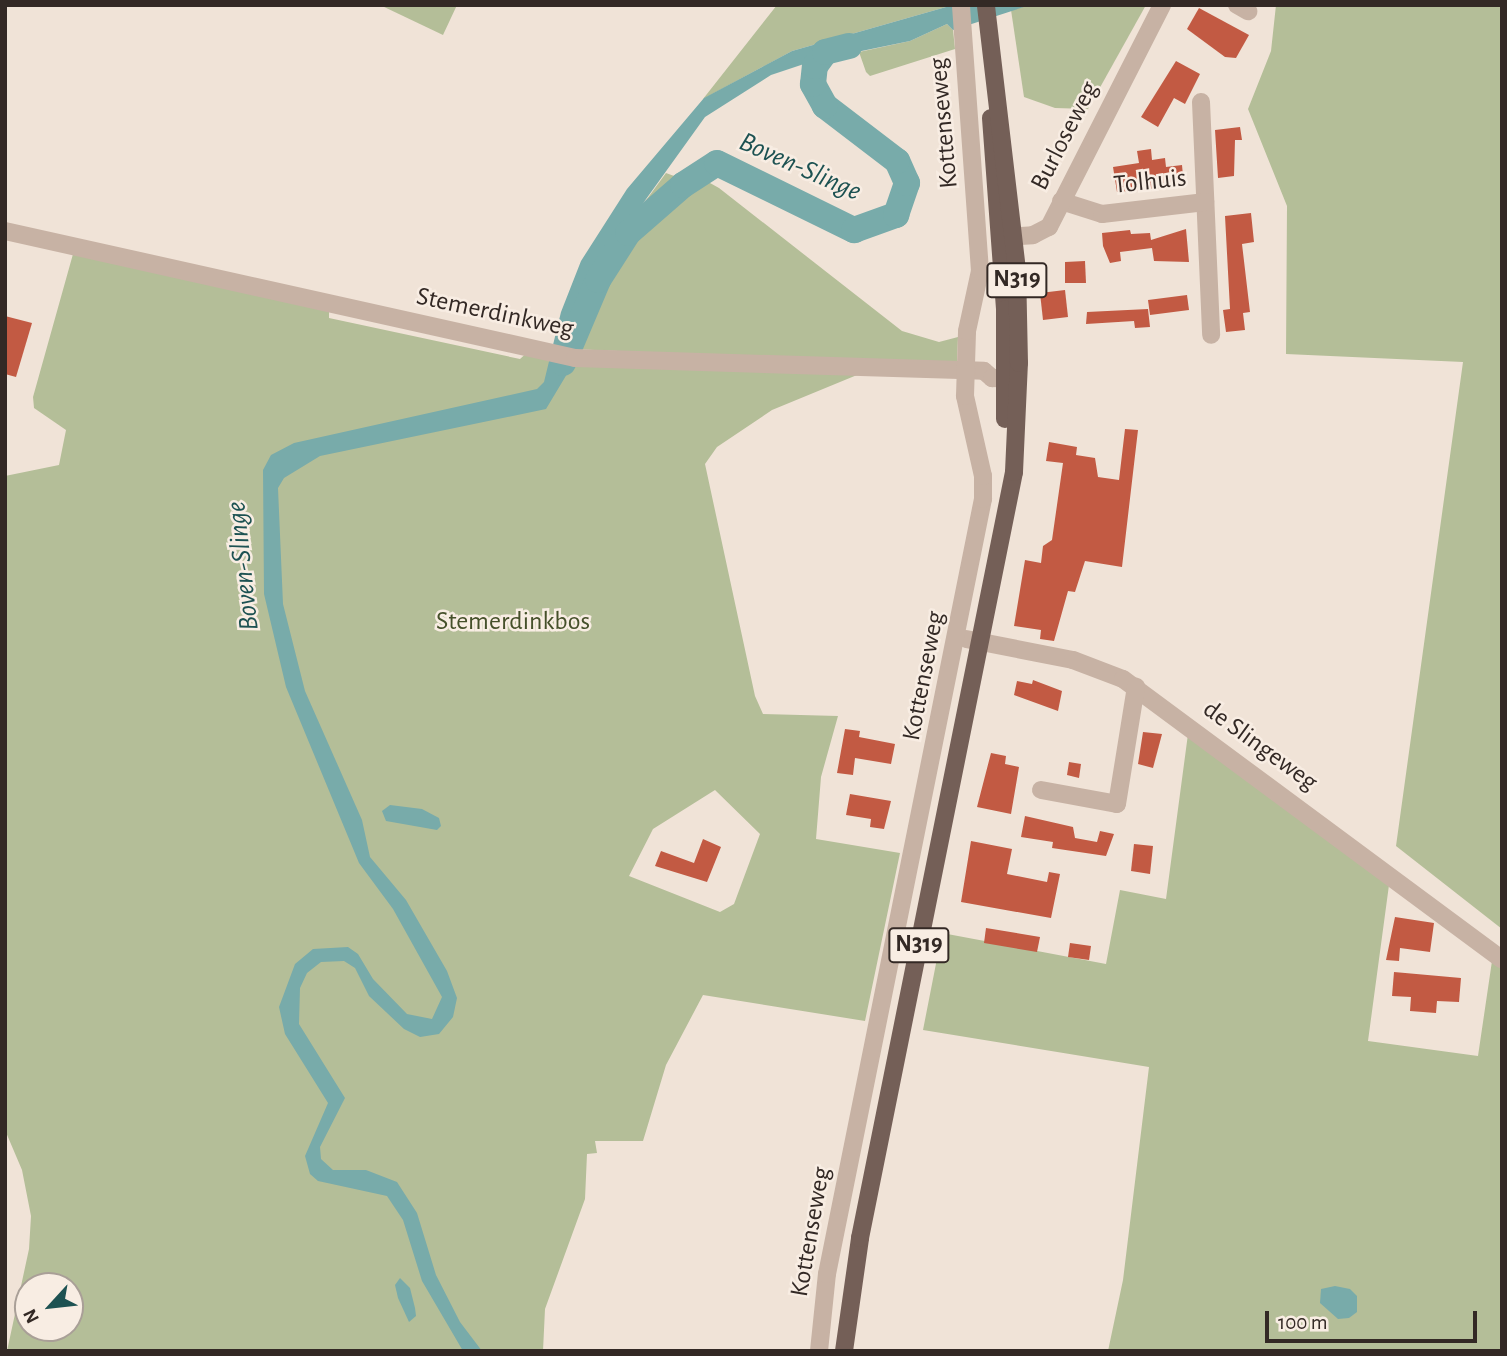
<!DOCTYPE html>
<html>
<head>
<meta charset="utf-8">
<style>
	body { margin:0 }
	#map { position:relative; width:1507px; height:1356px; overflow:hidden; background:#f0e3d7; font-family:"Alegreya Sans",sans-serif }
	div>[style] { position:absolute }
	.green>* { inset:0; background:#b4be98 }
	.water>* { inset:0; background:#78abaa }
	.river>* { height:26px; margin:-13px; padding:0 13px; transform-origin:13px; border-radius:13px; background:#78abaa }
	.building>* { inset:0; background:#c25a43 }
	.minor>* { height:18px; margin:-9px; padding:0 9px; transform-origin:9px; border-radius:9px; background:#c7b2a4 }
	.major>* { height:18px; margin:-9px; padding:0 9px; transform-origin:9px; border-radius:9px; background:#745f57 }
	span { translate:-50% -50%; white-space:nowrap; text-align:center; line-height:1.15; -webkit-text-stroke:5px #f8ede3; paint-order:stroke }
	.shield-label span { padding:2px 5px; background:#f8ede3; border:2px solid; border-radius:5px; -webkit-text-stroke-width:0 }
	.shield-label { font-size:24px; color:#332925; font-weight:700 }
	.street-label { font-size:26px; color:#332925 }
	.park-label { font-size:26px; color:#45502a }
	.water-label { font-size:28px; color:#1d5252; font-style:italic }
	.frame { position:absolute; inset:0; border:7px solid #332925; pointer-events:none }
	.north { position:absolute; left:14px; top:1272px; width:70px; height:70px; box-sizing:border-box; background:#f8ede3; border:2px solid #a99f97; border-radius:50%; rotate:243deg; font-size:19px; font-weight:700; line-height:28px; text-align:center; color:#332925 }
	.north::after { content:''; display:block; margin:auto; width:24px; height:32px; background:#1d5252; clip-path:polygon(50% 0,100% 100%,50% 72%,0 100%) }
	.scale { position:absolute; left:1265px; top:1311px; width:212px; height:32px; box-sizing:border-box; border:4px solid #332925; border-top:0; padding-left:9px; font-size:21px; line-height:24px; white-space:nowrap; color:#332925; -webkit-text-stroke:5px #f8ede3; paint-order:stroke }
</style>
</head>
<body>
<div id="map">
	<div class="green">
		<div style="clip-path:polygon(380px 5px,457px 5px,443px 35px)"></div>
		<div style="clip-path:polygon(777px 5px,953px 5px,792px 51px,703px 99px)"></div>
		<div style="clip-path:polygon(1030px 5px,1146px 5px,1088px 109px,1055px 108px,1024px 97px,1011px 10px)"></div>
		<div style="clip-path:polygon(1276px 5px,1502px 5px,1502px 929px,1396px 846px,1463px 362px,1286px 354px,1287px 206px,1248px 109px,1271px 51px)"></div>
		<div style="clip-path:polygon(947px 24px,953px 30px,955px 49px,870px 76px,866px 72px,859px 52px,910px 41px)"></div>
		<div style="clip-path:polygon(666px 173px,693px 183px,701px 178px,719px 188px,902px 331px,939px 342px,958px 337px,957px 361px,949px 365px,571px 349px,598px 266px)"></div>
		<div style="clip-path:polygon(evenodd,73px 254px,329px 310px,329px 318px,520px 359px,530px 350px,568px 362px,857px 375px,772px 410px,717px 447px,705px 464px,755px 696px,763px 714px,838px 716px,821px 777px,816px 839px,900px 853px,865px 1021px,703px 995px,666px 1065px,643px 1141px,595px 1141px,597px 1153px,587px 1154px,585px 1199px,545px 1309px,543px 1351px,7px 1351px,29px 1249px,31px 1216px,22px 1170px,5px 1130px,5px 476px,59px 465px,66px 430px,34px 408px,33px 397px,73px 254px,715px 790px,760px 834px,734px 904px,720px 912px,629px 876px,653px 829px,715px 790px,73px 254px,28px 1286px,70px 1286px,70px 1328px,28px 1328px,28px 1286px)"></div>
		<div style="clip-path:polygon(1188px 734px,1389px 885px,1368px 1041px,1478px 1056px,1492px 961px,1502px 968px,1502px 1351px,1108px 1351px,1123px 1280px,1149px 1067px,923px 1030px,942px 933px,1106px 964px,1120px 890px,1166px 899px)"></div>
	</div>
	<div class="water">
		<div style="clip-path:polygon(953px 5px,1030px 5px,953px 30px,947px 24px,910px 41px,813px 61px,771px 75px,705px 117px,598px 266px,584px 298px,567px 374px,546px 409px,320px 456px,284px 478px,278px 488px,283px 604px,305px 691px,362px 820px,370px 857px,406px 900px,447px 971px,457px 998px,453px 1017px,439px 1034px,420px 1037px,404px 1029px,369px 996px,355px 968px,344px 961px,321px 962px,307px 973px,300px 988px,299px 1024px,345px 1098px,320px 1147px,321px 1159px,333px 1170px,366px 1170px,397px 1182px,417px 1213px,436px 1275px,460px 1322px,482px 1351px,463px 1351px,422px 1281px,403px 1220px,387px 1196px,318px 1181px,310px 1174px,305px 1156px,328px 1103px,285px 1034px,279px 1007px,295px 964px,313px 949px,348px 947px,358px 954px,373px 979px,407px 1014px,432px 1019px,442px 997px,393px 909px,359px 863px,286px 687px,264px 594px,263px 470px,271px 455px,294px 443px,537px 389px,544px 382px,561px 312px,581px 261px,627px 189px,704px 98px,792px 51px)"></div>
		<div style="clip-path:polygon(390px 805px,422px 809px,439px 818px,441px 826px,437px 830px,386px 821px,382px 811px)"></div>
		<div style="clip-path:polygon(400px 1278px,410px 1288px,415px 1308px,416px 1316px,409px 1322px,398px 1298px,395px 1285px)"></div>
		<div style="clip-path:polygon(1335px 1286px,1350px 1289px,1357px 1296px,1357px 1312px,1349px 1318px,1338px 1319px,1320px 1303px,1321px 1289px)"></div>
	</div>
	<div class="river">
		<div style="left:563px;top:363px;width:90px;rotate:-67.1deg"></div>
		<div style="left:598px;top:280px;width:56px;rotate:-57.4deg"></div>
		<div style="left:628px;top:233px;width:73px;rotate:-41.1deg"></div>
		<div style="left:683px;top:185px;width:40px;rotate:-32.9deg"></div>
		<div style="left:717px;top:163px;width:153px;rotate:26.1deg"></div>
		<div style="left:854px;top:230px;width:45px;rotate:-19.7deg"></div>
		<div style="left:896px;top:215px;width:34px;rotate:-71deg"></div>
		<div style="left:907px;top:183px;width:24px;rotate:-114deg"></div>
		<div style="left:897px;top:161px;width:91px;rotate:-142.6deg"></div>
		<div style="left:825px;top:106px;width:25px;rotate:-119deg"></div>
		<div style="left:813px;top:84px;width:18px;rotate:-84deg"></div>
		<div style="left:815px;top:66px;width:17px;rotate:-54deg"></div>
		<div style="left:825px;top:52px;width:25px;rotate:-14deg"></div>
	</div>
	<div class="building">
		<div style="clip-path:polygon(1199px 8px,1249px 35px,1236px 58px,1225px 57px,1187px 29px)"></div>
		<div style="clip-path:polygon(1176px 61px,1200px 74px,1185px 104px,1174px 98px,1158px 127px,1141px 117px)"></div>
		<div style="clip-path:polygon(1240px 127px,1242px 140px,1235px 140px,1234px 176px,1218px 178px,1215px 130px)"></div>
		<div style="clip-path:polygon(1151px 149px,1152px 160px,1165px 158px,1166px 167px,1182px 165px,1184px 186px,1117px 192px,1113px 167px,1139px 163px,1137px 151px)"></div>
		<div style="clip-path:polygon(1251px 213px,1254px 242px,1242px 244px,1250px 312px,1243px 313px,1245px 330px,1226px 332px,1223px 310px,1230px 309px,1225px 216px)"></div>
		<div style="clip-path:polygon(1186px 229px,1189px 262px,1154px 261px,1152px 248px,1120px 252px,1121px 261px,1110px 263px,1103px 246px,1102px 233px,1130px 230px,1131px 234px,1150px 233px,1151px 240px)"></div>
		<div style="clip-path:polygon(1085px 261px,1086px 283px,1065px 283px,1065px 262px)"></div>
		<div style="clip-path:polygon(1065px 290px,1068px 317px,1043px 320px,1040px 293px)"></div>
		<div style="clip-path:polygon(1187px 295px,1189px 310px,1150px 315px,1148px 300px)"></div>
		<div style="clip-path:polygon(1148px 309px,1150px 327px,1135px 328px,1134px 321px,1086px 324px,1087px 312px)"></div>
		<div style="clip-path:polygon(5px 316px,32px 323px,16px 377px,5px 374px)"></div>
		<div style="clip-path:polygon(1125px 429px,1138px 430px,1122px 567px,1085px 561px,1075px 592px,1068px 591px,1054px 641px,1040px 639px,1041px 630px,1014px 626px,1025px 560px,1041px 563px,1043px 546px,1052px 540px,1063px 463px,1046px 461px,1049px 442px,1077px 447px,1076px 455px,1095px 458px,1098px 477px,1119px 480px)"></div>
		<div style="clip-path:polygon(1033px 680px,1062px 691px,1058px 711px,1014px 695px,1017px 681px,1032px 684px)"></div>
		<div style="clip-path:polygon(845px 729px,860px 731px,859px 737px,895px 744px,891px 764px,855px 758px,853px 775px,837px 773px)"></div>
		<div style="clip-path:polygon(1143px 732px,1162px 734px,1153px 768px,1138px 764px)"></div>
		<div style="clip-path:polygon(991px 753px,1006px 756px,1005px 764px,1019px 767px,1011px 814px,977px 807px)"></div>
		<div style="clip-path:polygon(1069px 762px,1081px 764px,1079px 778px,1067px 775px)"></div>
		<div style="clip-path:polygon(850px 794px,891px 801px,884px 829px,870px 827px,871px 819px,846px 815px)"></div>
		<div style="clip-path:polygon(1025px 816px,1073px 827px,1075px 838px,1097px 842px,1100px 831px,1114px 834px,1106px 856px,1052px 848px,1053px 842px,1021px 837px)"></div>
		<div style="clip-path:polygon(703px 839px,721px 847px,707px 882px,655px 866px,661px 851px,694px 863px)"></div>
		<div style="clip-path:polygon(971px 841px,1012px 849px,1007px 874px,1047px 882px,1049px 872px,1060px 874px,1051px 918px,961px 902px)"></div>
		<div style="clip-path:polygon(1134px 844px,1153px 846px,1150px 874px,1131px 871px)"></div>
		<div style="clip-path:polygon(1395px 917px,1434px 923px,1430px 952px,1400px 948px,1399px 961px,1386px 960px)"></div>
		<div style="clip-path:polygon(986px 928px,1040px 937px,1037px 952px,984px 943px)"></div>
		<div style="clip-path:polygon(1070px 943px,1091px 946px,1089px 960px,1068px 957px)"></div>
		<div style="clip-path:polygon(1394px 972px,1461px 978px,1459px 1002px,1437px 1001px,1436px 1013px,1410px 1011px,1411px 997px,1392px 996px)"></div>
	</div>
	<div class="minor">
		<div style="left:1237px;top:5px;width:13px;rotate:29deg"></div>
		<div style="left:1201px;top:102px;width:233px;rotate:87.5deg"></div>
		<div style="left:1061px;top:201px;width:43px;rotate:17.6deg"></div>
		<div style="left:1102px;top:214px;width:104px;rotate:-6.6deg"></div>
		<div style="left:5px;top:231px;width:584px;rotate:12.56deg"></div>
		<div style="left:575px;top:358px;width:409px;rotate:1.8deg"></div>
		<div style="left:984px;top:371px;width:11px;rotate:41deg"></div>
		<div style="left:992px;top:378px;width:26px;rotate:2deg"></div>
		<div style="left:1000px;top:237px;width:33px;rotate:-3deg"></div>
		<div style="left:1033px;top:235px;width:18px;rotate:-27deg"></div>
		<div style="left:1049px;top:227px;width:249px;rotate:-63deg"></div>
		<div style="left:966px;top:639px;width:109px;rotate:11.1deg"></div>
		<div style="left:1073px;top:660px;width:53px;rotate:20.8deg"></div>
		<div style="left:1123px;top:679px;width:471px;rotate:36.5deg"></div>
		<div style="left:1041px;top:790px;width:77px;rotate:10.4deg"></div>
		<div style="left:1117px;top:804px;width:119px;rotate:-80.8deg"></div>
		<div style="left:819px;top:1351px;width:77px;rotate:-84.1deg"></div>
		<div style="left:827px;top:1274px;width:791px;rotate:-78.62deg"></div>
		<div style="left:983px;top:499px;width:23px;rotate:-90deg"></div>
		<div style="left:983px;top:476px;width:82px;rotate:-102.7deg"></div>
		<div style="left:965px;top:396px;width:65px;rotate:-88.2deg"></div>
		<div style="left:967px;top:331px;width:61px;rotate:-77.8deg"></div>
		<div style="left:980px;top:271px;width:267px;rotate:-94.1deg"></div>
	</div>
	<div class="major">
		<div style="left:991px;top:118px;width:192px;rotate:85.8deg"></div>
		<div style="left:1005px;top:309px;width:110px;rotate:90deg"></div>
		<div style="left:844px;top:1351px;width:114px;rotate:-81.9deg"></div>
		<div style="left:860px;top:1238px;width:781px;rotate:-78.63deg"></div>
		<div style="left:1014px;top:472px;width:109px;rotate:-87.4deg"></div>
		<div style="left:1019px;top:363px;width:93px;rotate:-91.2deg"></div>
		<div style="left:1017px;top:270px;width:267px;rotate:-96.7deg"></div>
	</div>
	<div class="shield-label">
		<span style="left:1017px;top:280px">N319</span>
		<span style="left:919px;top:945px">N319</span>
	</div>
	<div class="street-label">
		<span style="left:944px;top:123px;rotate:-95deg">Kottenseweg</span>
		<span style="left:1065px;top:136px;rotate:-63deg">Burloseweg</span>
		<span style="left:1150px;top:182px;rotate:-6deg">Tolhuis</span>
		<span style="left:495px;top:313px;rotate:12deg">Stemerdinkweg</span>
		<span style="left:924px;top:676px;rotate:-79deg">Kottenseweg</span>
		<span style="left:1260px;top:746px;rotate:36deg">de Slingeweg</span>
		<span style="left:811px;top:1232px;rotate:-80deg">Kottenseweg</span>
	</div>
	<div class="park-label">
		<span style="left:513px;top:622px">Stemerdinkbos</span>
	</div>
	<div class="water-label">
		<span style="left:800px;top:167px;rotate:24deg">Boven-Slinge</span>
		<span style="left:243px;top:566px;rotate:-96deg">Boven-Slinge</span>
	</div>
	<div class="frame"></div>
	<div class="north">N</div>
	<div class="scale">100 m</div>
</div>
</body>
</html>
